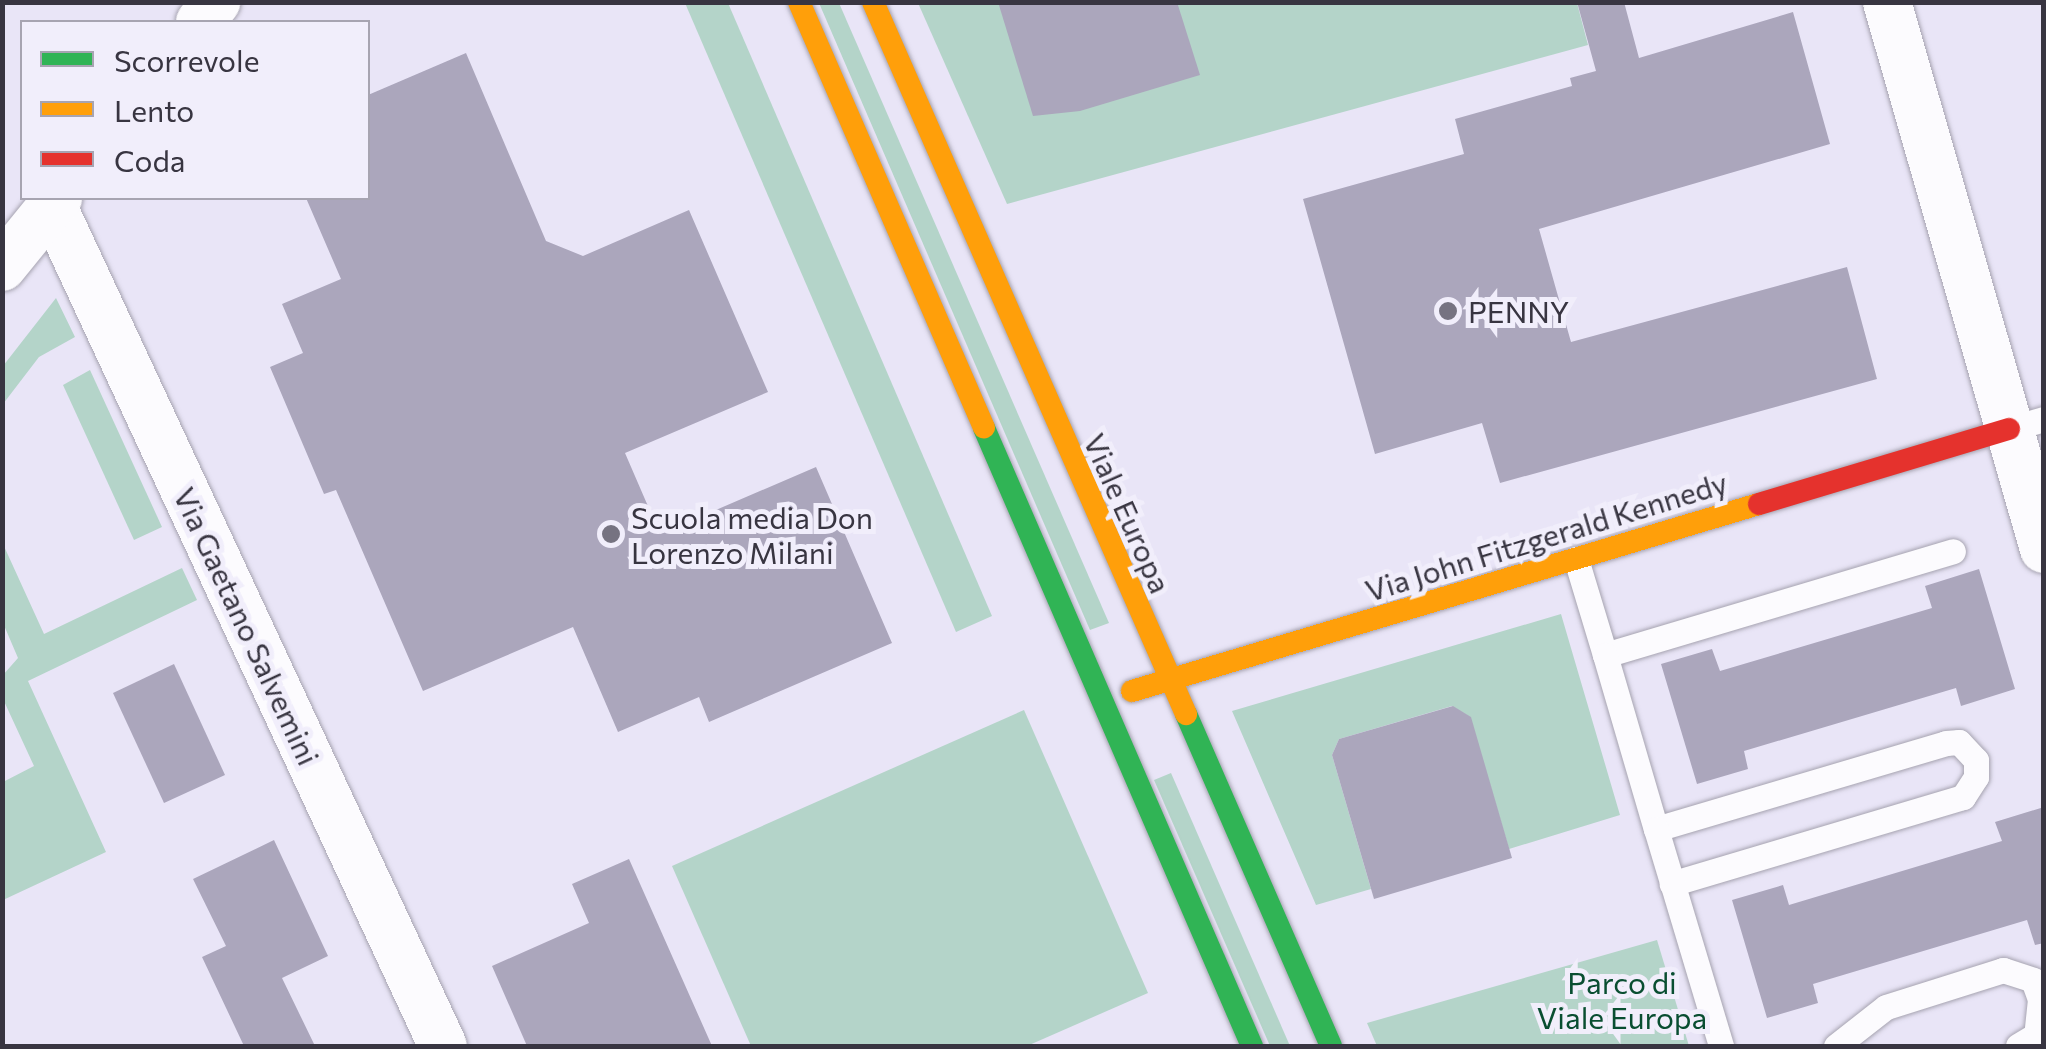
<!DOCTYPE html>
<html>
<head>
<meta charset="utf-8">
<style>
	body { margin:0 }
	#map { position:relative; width:2046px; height:1049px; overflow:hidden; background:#e9e5f7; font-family:Commissioner,sans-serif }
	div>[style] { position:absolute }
	.green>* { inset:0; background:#b4d4c9 }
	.building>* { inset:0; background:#aba6bc }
	.roads { filter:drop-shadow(0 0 2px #a6a3b0) drop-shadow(0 0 2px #a6a3b0) }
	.lane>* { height:25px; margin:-12.5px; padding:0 12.5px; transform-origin:12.5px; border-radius:12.5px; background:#fcfbfe }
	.street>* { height:48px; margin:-24px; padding:0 24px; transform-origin:24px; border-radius:24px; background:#fcfbfe }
	.fast>* { height:22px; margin:-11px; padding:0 11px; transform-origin:11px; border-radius:11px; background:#30b455 }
	.slow>* { height:22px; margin:-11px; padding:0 11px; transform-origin:11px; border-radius:11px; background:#ff9f0a }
	.jam>* { height:22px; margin:-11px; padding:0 11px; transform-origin:11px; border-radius:11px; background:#e5322d }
	.dots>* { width:28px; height:28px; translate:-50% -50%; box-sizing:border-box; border:5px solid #f1eefb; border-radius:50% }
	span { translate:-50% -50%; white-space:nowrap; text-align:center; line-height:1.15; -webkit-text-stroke:10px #f1eefb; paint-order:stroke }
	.poi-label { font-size:30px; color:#383541 }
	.left { translate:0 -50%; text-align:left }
	.street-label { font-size:30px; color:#383541 }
	.park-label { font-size:30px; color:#094e31 }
	.frame { position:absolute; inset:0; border:5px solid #383541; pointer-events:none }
	.legend { position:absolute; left:20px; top:20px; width:350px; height:180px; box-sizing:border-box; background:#f1eefb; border:2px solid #a7a4b1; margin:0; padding:12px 18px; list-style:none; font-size:30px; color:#383541 }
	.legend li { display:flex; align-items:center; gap:20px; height:50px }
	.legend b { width:50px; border:2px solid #a7a4b1 }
</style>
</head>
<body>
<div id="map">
	<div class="green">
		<div style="clip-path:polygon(685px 3px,728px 3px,992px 616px,956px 632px)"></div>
		<div style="clip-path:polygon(819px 3px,839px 3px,1109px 623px,1090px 630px)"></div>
		<div style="clip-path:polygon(918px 3px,1577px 3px,1588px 45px,1007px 204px)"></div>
		<div style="clip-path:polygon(56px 298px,75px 337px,39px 357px,3px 404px,3px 366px)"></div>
		<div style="clip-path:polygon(90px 370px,162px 527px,134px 540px,63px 385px)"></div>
		<div style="clip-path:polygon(3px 544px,44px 634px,182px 568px,197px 600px,28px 681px,106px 852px,3px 900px,3px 782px,34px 766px,3px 699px,3px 675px,18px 658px,3px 623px)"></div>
		<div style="clip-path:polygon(1561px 614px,1620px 815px,1509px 849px,1470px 717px,1452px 706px,1339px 739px,1332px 755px,1371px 889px,1316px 905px,1232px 711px)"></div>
		<div style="clip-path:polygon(1024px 710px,1148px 993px,1027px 1046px,751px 1046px,672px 866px)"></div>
		<div style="clip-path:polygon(1171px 773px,1290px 1046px,1270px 1046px,1154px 780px)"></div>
		<div style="clip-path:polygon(1657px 940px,1689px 1046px,1377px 1046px,1367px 1023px)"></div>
	</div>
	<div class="building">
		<div style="clip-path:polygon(998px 2px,1177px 2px,1200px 75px,1080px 111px,1033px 116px)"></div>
		<div style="clip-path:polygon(1577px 2px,1624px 2px,1639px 58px,1793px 12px,1830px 144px,1539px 229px,1571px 342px,1847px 267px,1877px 379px,1500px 483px,1482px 423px,1375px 454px,1303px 199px,1464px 154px,1455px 119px,1572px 86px,1570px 78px,1596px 71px)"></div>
		<div style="clip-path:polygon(466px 53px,546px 241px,583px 256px,689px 210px,768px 392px,625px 453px,660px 534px,816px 467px,892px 643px,709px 722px,699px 697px,618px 732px,573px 627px,423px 691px,336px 490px,324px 494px,270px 367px,303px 353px,282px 304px,341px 279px,306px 198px,368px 198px,368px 95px)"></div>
		<div style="clip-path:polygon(1979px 569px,2015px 689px,1961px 706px,1956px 688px,1744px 751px,1748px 769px,1697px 784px,1661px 664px,1712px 649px,1720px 671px,1932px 608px,1925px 586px)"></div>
		<div style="clip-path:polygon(174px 664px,225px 775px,164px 803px,113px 693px)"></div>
		<div style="clip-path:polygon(1453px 706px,1471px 717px,1512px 858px,1374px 899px,1332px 755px,1339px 739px)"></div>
		<div style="clip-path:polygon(2044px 807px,2044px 943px,2035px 945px,2027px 920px,1813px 984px,1818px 1003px,1767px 1018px,1732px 900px,1783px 885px,1789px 905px,2002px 841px,1995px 822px)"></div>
		<div style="clip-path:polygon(274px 840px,328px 956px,282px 978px,315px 1046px,244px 1046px,202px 957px,226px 946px,193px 879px)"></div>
		<div style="clip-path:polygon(629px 859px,712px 1046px,527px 1046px,492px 966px,589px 923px,572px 884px)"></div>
	</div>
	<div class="roads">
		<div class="lane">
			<div style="left:2009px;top:429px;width:36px;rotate:-16deg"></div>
			<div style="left:1576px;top:559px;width:100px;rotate:73.2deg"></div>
			<div style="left:1605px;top:655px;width:363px;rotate:-16.6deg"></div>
			<div style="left:1605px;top:655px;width:181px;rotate:73.7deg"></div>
			<div style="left:1656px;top:829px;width:302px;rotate:-16.5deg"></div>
			<div style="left:1946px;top:743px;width:13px;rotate:-4deg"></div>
			<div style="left:1959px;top:742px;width:25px;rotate:47deg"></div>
			<div style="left:1976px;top:760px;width:17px;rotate:90deg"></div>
			<div style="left:1976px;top:777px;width:24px;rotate:123deg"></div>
			<div style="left:1963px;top:797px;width:304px;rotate:163.4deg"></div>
			<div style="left:1656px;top:829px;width:227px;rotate:73.3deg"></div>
			<div style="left:1836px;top:1046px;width:63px;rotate:-38deg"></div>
			<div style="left:1886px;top:1007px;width:123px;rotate:-17.5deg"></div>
			<div style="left:2003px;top:970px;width:32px;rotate:18deg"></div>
			<div style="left:2033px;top:980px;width:20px;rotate:70deg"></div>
			<div style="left:2040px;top:999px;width:36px;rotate:96deg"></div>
			<div style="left:2036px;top:1035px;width:21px;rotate:149deg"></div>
		</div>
		<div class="street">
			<div style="left:1887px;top:2px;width:569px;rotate:73.99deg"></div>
			<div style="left:200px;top:22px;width:26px;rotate:-51deg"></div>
			<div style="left:52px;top:205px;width:927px;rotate:65.07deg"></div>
			<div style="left:2px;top:267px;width:89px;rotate:-50.9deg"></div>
		</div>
		<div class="fast">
			<div style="left:984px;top:428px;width:674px;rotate:66.56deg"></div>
			<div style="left:1186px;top:714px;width:362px;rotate:66.4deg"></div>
		</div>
		<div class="slow">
			<div style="left:799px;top:2px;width:464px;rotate:66.5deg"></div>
			<div style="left:873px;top:2px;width:778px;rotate:66.27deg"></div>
			<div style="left:1132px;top:691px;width:654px;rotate:-16.61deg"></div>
		</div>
		<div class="jam">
			<div style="left:1759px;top:504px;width:261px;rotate:-16.7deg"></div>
		</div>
	</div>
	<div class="dots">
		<div style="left:1448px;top:311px;background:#767381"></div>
		<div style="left:611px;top:534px;background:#767381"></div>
	</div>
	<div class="poi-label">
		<span class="left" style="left:1468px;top:311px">PENNY</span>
		<span class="left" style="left:631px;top:534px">Scuola media Don<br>Lorenzo Milani</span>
	</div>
	<div class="street-label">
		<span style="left:1128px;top:513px;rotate:66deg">Viale Europa</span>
		<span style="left:1546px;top:536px;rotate:-17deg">Via John Fitzgerald Kennedy</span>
		<span style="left:247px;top:626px;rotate:65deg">Via Gaetano Salvemini</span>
	</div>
	<div class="park-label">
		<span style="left:1622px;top:999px">Parco di<br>Viale Europa</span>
	</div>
	<div class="frame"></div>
	<ul class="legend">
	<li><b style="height:12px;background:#30b455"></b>Scorrevole</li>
	<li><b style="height:12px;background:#ff9f0a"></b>Lento</li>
	<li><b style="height:12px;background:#e5322d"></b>Coda</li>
	</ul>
</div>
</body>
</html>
